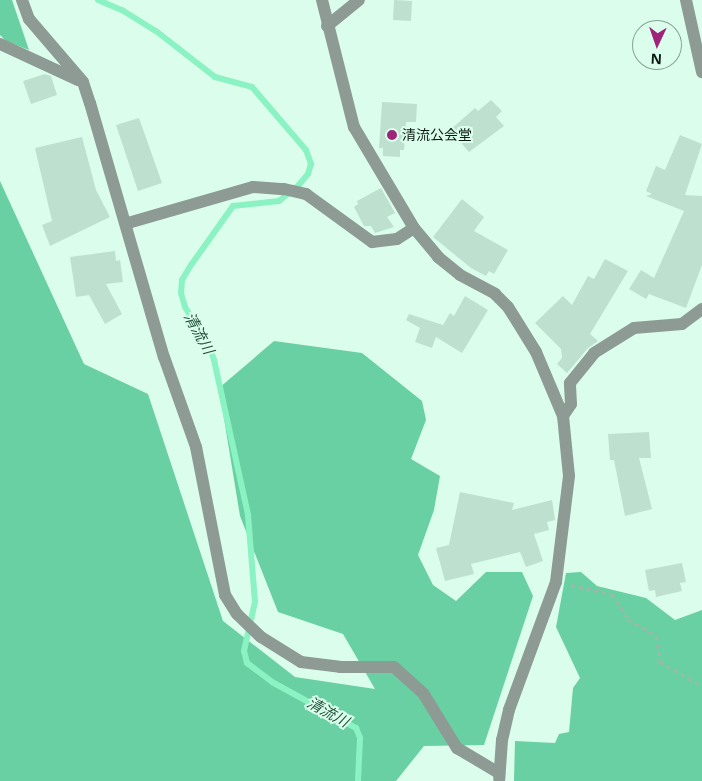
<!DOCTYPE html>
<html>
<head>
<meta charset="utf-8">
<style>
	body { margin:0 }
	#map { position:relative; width:702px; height:781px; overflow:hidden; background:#dbfeec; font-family:"Noto Sans","Noto Sans JP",sans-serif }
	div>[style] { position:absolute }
	.forest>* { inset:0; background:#68d0a2 }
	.stream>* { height:6px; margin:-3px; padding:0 3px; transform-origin:3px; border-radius:3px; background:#8bf2c3 }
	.building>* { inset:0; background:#bee1cf }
	.path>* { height:3px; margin-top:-1.5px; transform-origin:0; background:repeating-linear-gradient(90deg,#9cb8aa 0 4px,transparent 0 8px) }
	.minor>* { height:12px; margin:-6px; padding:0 6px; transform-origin:6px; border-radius:6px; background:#8d9b94 }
	.dots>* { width:14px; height:14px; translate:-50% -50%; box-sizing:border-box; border:2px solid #dbfeec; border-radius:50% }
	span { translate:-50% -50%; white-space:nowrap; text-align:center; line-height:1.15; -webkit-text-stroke:4px #dbfeec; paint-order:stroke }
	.poi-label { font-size:14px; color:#0c1912 }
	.left { translate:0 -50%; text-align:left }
	.water-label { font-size:15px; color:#25513e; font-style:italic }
	.north { position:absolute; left:632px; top:20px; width:50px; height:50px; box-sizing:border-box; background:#dbfeec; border:1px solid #88a295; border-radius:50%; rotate:183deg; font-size:14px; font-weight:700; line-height:20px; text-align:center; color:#0c1912 }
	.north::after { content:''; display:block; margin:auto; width:18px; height:22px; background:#9e2379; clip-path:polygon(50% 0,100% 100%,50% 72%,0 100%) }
</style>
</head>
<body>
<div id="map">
	<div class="forest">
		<div style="clip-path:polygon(0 0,12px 0,29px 50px,6px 41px,0 35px)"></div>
		<div style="clip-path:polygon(0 181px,84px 364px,148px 394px,223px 621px,295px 677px,375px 689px,343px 634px,278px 612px,240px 516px,219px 388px,274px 341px,362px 353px,422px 401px,426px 420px,411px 459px,440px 476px,434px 510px,418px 555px,433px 585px,456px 601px,486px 572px,522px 572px,533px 596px,484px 745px,424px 746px,396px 781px,0 781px)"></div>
		<div style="clip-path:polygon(581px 572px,597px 586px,646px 598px,675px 620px,702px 610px,702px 781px,514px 781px,515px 741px,555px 743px,559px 734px,569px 732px,573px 688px,580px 678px,556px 627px,566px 573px)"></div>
	</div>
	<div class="stream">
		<div style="left:98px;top:0;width:26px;rotate:23deg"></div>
		<div style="left:122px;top:10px;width:40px;rotate:32deg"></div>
		<div style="left:156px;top:31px;width:75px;rotate:37.9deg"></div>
		<div style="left:215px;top:77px;width:38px;rotate:15deg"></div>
		<div style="left:252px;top:87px;width:83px;rotate:49.4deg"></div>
		<div style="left:306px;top:150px;width:15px;rotate:70deg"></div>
		<div style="left:311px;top:164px;width:10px;rotate:107deg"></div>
		<div style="left:308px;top:174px;width:16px;rotate:130deg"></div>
		<div style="left:298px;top:186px;width:24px;rotate:142deg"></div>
		<div style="left:279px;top:201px;width:46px;rotate:173.8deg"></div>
		<div style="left:233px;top:206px;width:72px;rotate:125.4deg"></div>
		<div style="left:191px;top:265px;width:17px;rotate:121deg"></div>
		<div style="left:182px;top:280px;width:13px;rotate:94deg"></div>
		<div style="left:181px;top:293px;width:15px;rotate:74deg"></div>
		<div style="left:185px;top:307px;width:46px;rotate:58.4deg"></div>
		<div style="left:209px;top:346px;width:15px;rotate:70deg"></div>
		<div style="left:214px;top:360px;width:159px;rotate:77.6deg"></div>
		<div style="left:248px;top:515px;width:87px;rotate:85.4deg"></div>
		<div style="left:255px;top:602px;width:50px;rotate:102.7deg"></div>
		<div style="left:244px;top:651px;width:12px;rotate:76deg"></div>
		<div style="left:247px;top:663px;width:31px;rotate:37deg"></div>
		<div style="left:272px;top:682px;width:96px;rotate:28.7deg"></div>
		<div style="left:356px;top:728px;width:11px;rotate:68deg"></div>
		<div style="left:360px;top:738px;width:43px;rotate:92.7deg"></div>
	</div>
	<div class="building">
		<div style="clip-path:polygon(394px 0,412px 1px,411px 21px,393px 20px)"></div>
		<div style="clip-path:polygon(45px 74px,51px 76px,57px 95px,31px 104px,23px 81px)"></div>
		<div style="clip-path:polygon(491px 100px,502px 111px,496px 117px,504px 126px,469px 152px,450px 130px,475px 108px,478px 111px)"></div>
		<div style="clip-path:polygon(382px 102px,417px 104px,416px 122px,406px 122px,404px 150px,400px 150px,400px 157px,383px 156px,383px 148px,379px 148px)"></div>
		<div style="clip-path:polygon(139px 118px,162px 183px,138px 191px,116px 125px)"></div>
		<div style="clip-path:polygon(680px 135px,702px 144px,685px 195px,702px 196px,702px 265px,686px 308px,649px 294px,646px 299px,629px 289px,641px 270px,654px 278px,684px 211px,646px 196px,652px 194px,646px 191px,656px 166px,665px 170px)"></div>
		<div style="clip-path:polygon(82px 137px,96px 190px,110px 217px,50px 246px,42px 225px,52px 221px,35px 148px)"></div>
		<div style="clip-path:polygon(381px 188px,395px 213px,387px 217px,394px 227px,375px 233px,371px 226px,364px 226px,354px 207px,358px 204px,357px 201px)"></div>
		<div style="clip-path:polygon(462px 199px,484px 217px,474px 231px,508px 250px,494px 274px,489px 271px,486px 276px,471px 268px,433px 237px)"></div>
		<div style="clip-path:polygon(115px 251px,116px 261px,120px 260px,123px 282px,106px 284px,122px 314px,105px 324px,89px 295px,76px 297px,70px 257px)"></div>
		<div style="clip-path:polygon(605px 259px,628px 271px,590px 334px,598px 341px,588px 348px,567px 373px,557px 364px,562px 358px,561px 349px,535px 323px,563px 296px,572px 305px,588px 276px,594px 279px)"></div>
		<div style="clip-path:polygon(465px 296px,488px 310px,462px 353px,436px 337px,432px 348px,415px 342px,420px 328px,406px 320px,409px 314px,443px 325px,450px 313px,454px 316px)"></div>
		<div style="clip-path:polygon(649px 432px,651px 458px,639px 458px,652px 509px,625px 516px,614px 460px,610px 460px,608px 434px)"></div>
		<div style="clip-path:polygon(460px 492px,514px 503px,512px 510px,552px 500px,555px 520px,547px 522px,549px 530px,534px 534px,543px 561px,526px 567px,520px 552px,471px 564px,474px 574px,445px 581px,436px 548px,449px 545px)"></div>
		<div style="clip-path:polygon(682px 563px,686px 582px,680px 583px,682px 591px,656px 597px,655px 590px,649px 591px,645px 570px)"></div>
	</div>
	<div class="path">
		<div style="left:571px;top:585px;width:42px;rotate:12.4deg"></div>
		<div style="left:612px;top:594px;width:30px;rotate:57deg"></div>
		<div style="left:628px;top:619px;width:33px;rotate:31deg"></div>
		<div style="left:656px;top:636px;width:26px;rotate:81deg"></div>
		<div style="left:660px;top:662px;width:48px;rotate:29.7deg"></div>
	</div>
	<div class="minor">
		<div style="left:22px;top:0;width:20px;rotate:70deg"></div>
		<div style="left:29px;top:19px;width:83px;rotate:49.4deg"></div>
		<div style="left:83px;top:82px;width:22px;rotate:72deg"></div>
		<div style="left:90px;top:103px;width:265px;rotate:73.8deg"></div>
		<div style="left:164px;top:357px;width:96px;rotate:70.4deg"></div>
		<div style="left:196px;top:447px;width:151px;rotate:78.9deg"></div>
		<div style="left:225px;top:595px;width:22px;rotate:58deg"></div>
		<div style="left:237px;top:614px;width:33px;rotate:44deg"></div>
		<div style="left:261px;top:637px;width:47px;rotate:32deg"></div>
		<div style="left:301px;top:662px;width:39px;rotate:7deg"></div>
		<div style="left:340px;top:667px;width:54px"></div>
		<div style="left:394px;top:667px;width:39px;rotate:42deg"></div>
		<div style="left:423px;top:693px;width:65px;rotate:58.3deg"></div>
		<div style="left:457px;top:748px;width:49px;rotate:30.8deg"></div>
		<div style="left:322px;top:0;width:131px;rotate:75.9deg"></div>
		<div style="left:354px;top:127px;width:117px;rotate:59.3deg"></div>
		<div style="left:414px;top:228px;width:38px;rotate:50deg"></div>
		<div style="left:438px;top:257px;width:28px;rotate:39deg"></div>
		<div style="left:460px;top:275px;width:40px;rotate:28deg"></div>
		<div style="left:495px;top:294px;width:18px;rotate:45deg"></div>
		<div style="left:508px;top:307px;width:53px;rotate:58.1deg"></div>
		<div style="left:536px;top:352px;width:69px;rotate:67.1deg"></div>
		<div style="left:563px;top:416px;width:60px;rotate:84.3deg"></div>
		<div style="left:569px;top:476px;width:107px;rotate:97deg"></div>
		<div style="left:556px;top:582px;width:136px;rotate:110.2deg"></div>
		<div style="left:509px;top:710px;width:31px;rotate:103deg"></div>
		<div style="left:502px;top:740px;width:39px;rotate:94deg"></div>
		<div style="left:686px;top:0;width:74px;rotate:77.5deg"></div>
		<div style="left:327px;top:26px;width:41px;rotate:-39.1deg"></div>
		<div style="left:0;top:44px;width:86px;rotate:24.8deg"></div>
		<div style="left:128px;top:223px;width:130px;rotate:-16.1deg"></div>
		<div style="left:253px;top:187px;width:31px;rotate:4deg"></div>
		<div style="left:284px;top:189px;width:23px;rotate:13deg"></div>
		<div style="left:306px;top:194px;width:82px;rotate:36deg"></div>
		<div style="left:372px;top:242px;width:25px;rotate:-7deg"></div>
		<div style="left:397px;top:239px;width:20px;rotate:-33deg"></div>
		<div style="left:563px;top:416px;width:14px;rotate:-56deg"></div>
		<div style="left:571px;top:404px;width:21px;rotate:-93deg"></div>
		<div style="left:570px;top:383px;width:38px;rotate:-51deg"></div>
		<div style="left:594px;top:353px;width:47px;rotate:-32deg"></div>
		<div style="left:634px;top:328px;width:48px;rotate:-4.8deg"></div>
		<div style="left:682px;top:324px;width:25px;rotate:-37deg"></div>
	</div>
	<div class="dots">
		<div style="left:392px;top:135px;background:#9e2379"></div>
	</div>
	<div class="poi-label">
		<span class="left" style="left:402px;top:135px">清流公会堂</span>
	</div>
	<div class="water-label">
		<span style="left:199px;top:333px;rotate:61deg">清流川</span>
		<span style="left:328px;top:712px;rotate:29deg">清流川</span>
	</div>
	<div class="north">N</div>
</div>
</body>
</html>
